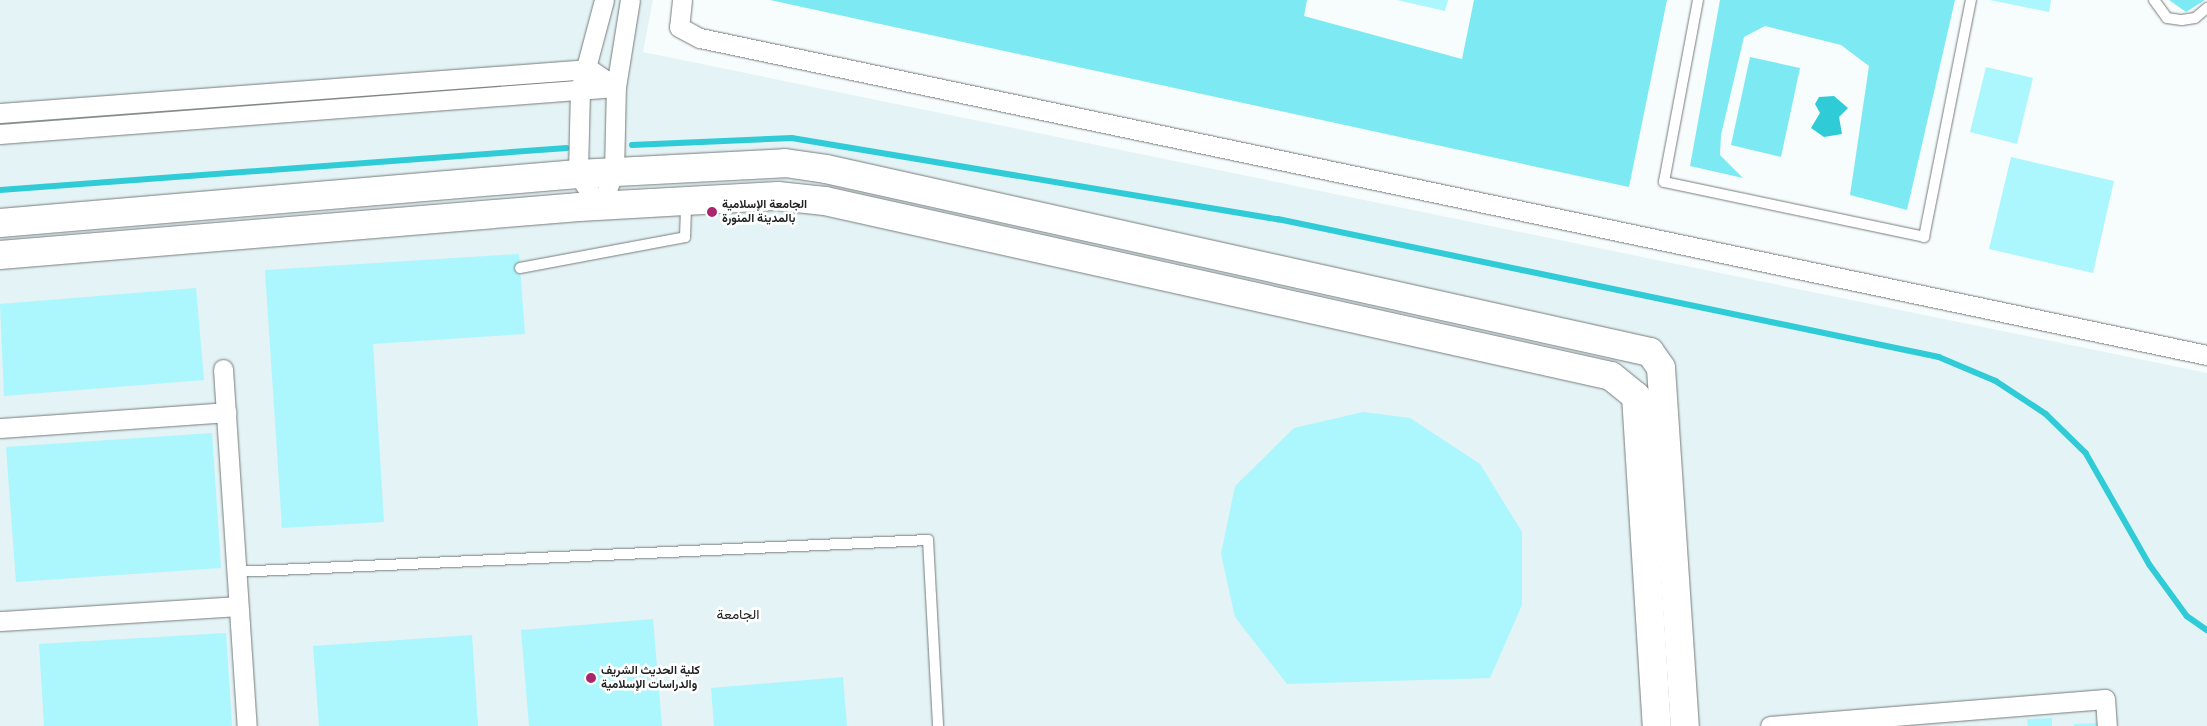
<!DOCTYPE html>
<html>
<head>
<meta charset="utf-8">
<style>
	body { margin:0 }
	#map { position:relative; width:2207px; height:726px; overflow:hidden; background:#f7fcfd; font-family:"DM Sans",Vazirmatn,sans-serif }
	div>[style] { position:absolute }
	.built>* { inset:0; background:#e4f3f5 }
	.green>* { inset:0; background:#7deaf3 }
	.water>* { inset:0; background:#2fcbd7 }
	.stream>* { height:5.5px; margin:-2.75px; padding:0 2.75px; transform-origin:2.75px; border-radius:2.75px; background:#2fcbd7 }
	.building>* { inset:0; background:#acf6fd }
	.roads { filter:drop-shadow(0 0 1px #777c7c) drop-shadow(0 0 1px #777c7c) }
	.service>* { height:10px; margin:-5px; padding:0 5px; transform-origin:5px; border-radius:5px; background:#fff }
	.minor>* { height:19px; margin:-9.5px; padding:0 9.5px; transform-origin:9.5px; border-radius:9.5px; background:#fff }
	.secondary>* { height:28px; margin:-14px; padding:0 14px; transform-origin:14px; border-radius:14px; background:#fff }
	.dots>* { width:14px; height:14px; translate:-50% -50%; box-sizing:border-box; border:2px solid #fff; border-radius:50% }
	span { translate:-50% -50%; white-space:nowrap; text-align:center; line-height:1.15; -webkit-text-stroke:5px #fff; paint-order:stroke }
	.poi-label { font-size:12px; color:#212323; font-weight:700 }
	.left { translate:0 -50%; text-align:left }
	.neighbourhood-label { font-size:14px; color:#212323 }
</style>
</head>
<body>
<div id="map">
	<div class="built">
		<div style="clip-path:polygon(0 0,653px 0,643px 52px,2207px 373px,2207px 726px,0 726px)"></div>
	</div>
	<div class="green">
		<div style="clip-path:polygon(770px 0,1307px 0,1304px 16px,1462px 59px,1474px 0,1667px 0,1629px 187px)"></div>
		<div style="clip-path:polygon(1720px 0,1955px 0,1907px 210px,1850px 195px,1869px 66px,1841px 45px,1765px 26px,1744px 37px,1721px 135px,1720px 155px,1743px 178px,1690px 166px)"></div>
		<div style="clip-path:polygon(2169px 0,2205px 0,2186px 12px)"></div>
		<div style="clip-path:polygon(1750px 57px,1800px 68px,1781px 157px,1731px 145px)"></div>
	</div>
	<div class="water">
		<div style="clip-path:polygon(1834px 96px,1848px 108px,1839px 117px,1842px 134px,1824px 137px,1811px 128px,1820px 113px,1815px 104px,1819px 97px)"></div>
	</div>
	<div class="stream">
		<div style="left:632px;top:145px;width:160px;rotate:-2.5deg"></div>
		<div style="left:792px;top:138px;width:493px;rotate:9.5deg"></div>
		<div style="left:1278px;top:219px;width:675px;rotate:11.79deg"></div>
		<div style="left:1939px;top:357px;width:62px;rotate:22.8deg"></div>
		<div style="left:1996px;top:381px;width:60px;rotate:33.4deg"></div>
		<div style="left:2046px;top:414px;width:56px;rotate:44.3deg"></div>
		<div style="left:2086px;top:453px;width:129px;rotate:60.3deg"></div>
		<div style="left:2150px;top:565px;width:63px;rotate:54deg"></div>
		<div style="left:2187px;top:616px;width:24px;rotate:35deg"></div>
		<div style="left:0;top:190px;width:568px;rotate:-4.24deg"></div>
	</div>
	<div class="building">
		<div style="clip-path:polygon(1397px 0,1448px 0,1445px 11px)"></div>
		<div style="clip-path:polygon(1990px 0,2051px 0,2049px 12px)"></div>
		<div style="clip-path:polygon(1986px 67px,2033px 78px,2017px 144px,1970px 132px)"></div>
		<div style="clip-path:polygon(2011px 157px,2114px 181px,2093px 273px,1989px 249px)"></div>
		<div style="clip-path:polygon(519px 254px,525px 334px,373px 344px,384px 522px,282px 528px,265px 270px)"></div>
		<div style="clip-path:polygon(196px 288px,204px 380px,4px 396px,0 304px)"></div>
		<div style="clip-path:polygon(1363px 412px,1410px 418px,1480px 464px,1522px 532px,1522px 605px,1490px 678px,1287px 684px,1235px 617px,1221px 554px,1235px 486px,1294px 428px)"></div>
		<div style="clip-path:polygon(212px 433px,221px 568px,16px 582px,6px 447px)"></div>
		<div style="clip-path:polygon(653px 619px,662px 726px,529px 726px,521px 630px)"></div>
		<div style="clip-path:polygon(226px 633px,232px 726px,44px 726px,39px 644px)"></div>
		<div style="clip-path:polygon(472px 635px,478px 726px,319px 726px,313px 646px)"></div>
		<div style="clip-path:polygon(843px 677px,847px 726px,714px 726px,711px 688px)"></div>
		<div style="clip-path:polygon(2052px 718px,2052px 726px,2028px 726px,2027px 719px)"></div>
		<div style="clip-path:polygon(2098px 723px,2098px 726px,2074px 726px,2074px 724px)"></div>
	</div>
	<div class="roads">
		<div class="service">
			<div style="left:1698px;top:0;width:185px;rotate:100.6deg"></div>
			<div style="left:1664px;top:182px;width:266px;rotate:11.9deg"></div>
			<div style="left:1924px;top:237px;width:242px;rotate:-78.8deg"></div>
			<div style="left:2154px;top:0;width:22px;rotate:54deg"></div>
			<div style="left:2167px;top:18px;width:15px;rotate:8deg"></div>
			<div style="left:2182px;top:20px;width:13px;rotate:-9deg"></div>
			<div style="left:2195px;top:18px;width:16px;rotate:-40deg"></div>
			<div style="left:520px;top:268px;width:168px;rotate:-10.6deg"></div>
			<div style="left:685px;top:237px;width:34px;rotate:-88deg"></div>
			<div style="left:234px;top:572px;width:695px;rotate:-2.64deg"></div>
			<div style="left:928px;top:540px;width:186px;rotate:86.9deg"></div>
		</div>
		<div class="minor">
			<div style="left:604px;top:0;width:93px;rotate:104.9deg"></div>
			<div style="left:580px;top:90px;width:84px;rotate:91.4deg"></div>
			<div style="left:578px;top:174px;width:40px;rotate:57.1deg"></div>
			<div style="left:600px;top:208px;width:39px;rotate:-69deg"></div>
			<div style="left:614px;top:172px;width:85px;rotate:-88.7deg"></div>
			<div style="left:616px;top:87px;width:88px;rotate:-80.9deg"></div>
			<div style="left:682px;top:0;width:27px;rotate:96deg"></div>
			<div style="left:679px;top:27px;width:24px;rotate:28deg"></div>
			<div style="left:700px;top:38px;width:1540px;rotate:11.88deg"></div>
			<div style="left:0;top:113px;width:591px;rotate:-4.27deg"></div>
			<div style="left:589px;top:69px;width:32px;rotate:34deg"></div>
			<div style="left:616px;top:87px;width:618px;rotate:175.64deg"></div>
			<div style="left:223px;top:369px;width:358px;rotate:86.2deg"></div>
			<div style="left:0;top:428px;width:227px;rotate:-4deg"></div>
			<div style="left:0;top:621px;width:238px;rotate:-3.6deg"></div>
			<div style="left:1770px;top:726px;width:336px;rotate:-4.6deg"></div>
			<div style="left:2105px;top:699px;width:27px;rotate:86deg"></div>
		</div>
		<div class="secondary">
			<div style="left:0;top:223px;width:580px;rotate:-4.85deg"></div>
			<div style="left:578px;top:174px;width:207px;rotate:-3deg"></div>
			<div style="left:785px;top:163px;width:41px;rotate:8.3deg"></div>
			<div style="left:826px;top:169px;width:844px;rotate:12.52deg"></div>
			<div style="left:1650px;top:352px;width:19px;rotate:55deg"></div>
			<div style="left:1661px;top:368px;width:359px;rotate:86.2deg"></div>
			<div style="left:0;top:255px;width:581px;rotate:-4.74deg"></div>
			<div style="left:579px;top:207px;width:199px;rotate:-3.2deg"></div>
			<div style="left:778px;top:196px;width:47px;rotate:6.1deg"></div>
			<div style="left:825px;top:201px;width:805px;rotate:12.55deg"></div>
			<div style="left:1611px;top:376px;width:32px;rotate:39deg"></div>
			<div style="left:1636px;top:396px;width:331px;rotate:86.4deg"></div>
		</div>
	</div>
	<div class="dots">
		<div style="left:712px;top:212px;background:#ab256d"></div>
		<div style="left:591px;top:678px;background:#ab256d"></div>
	</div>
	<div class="poi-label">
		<span class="left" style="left:722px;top:212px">الجامعة الإسلامية<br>بالمدينة المنورة</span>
		<span class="left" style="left:601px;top:678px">كلية الحديث الشريف<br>والدراسات الإسلامية</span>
	</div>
	<div class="neighbourhood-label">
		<span style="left:738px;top:614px">الجامعة</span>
	</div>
</div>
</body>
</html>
